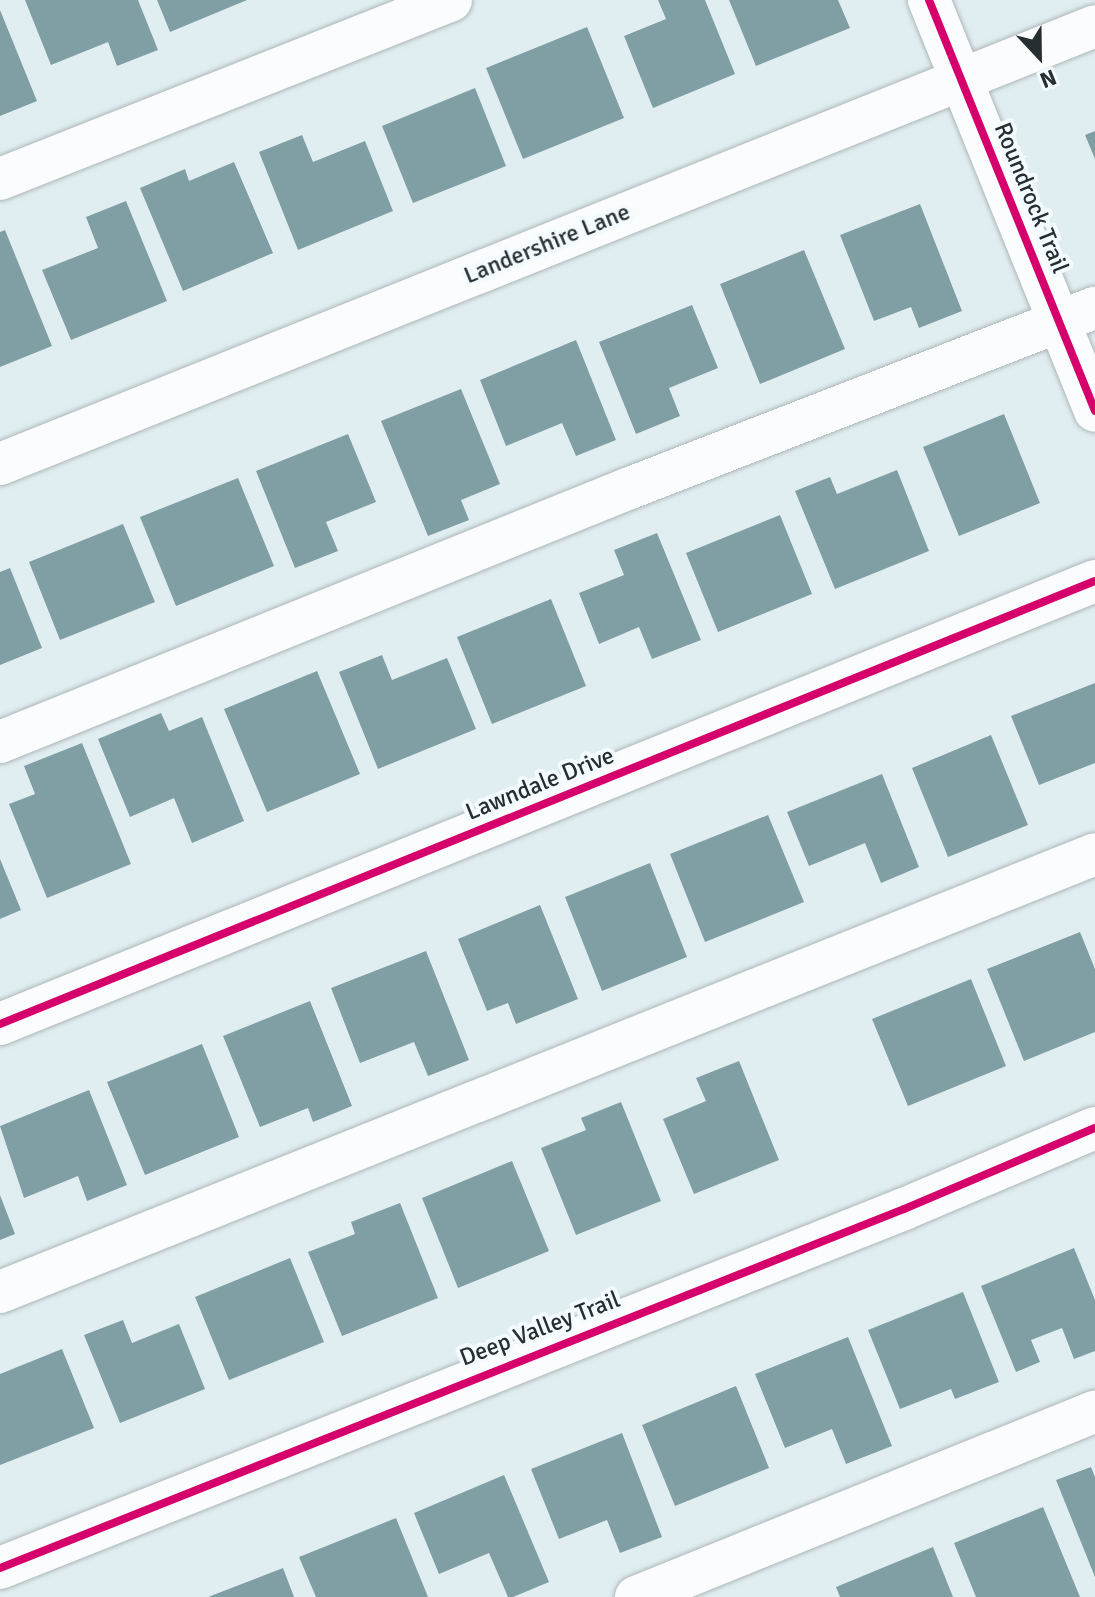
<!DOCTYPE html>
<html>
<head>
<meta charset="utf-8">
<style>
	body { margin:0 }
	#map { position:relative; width:1095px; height:1597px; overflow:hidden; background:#e1eef1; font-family:Signika,sans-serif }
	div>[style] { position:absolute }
	.building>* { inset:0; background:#809fa5 }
	.roads { filter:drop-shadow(0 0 2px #adb6b9) drop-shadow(0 0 2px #adb6b9) }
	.minor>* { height:42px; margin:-21px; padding:0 21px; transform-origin:21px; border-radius:21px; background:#fafcfd }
	.cycleway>* { height:8px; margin:-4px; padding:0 4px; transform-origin:4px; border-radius:4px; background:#d6006c }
	span { translate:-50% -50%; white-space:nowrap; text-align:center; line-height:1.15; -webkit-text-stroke:8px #f3fbfe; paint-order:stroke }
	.street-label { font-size:24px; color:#262e31 }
	.north { position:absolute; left:999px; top:16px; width:80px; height:80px; -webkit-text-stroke:6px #f3fbfe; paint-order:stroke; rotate:158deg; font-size:22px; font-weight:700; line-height:32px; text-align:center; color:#262e31 }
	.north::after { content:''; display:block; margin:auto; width:28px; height:36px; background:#262e31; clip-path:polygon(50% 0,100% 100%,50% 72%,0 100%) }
</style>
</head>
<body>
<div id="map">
	<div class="building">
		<div style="clip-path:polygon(25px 0,138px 0,158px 50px,117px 66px,108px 42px,51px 65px)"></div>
		<div style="clip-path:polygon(157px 0,247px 0,170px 32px)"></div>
		<div style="clip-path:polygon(658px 0,705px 0,735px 74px,653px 108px,624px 36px,666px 19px)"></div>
		<div style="clip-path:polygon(729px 0,838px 0,850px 28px,756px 66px)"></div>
		<div style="clip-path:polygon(0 10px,37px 101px,0 116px)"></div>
		<div style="clip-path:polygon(587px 27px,624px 118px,523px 159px,486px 68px)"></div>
		<div style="clip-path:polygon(475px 88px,506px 166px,413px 203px,382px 126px)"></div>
		<div style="clip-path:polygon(1095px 131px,1095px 159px,1085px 135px)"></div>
		<div style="clip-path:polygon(302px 135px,313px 162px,365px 141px,393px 211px,298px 250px,259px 152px)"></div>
		<div style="clip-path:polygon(234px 162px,273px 253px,183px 291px,140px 188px,185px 169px,189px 181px)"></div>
		<div style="clip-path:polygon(126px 201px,167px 301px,71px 340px,42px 270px,98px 248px,86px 217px)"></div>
		<div style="clip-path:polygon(920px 204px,962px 311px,919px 328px,911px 307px,874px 321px,840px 235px)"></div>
		<div style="clip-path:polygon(5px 230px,52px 346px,0 367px,0 232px)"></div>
		<div style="clip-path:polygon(804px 250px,845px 349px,760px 384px,720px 284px)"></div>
		<div style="clip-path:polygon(692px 305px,718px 368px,669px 388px,680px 416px,636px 434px,599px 342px)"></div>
		<div style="clip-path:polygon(576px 340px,616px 440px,576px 456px,562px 423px,506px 446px,480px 380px)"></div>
		<div style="clip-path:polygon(461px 389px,500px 484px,461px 500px,469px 520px,428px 536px,381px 421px)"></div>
		<div style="clip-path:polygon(1004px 414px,1040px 503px,959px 536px,923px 447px)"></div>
		<div style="clip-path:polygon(348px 434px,376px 502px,326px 522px,338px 551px,295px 568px,256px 471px)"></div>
		<div style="clip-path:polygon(897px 470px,929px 551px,835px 589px,795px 491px,830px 477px,837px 494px)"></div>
		<div style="clip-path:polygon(238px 478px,274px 566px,176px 606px,140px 517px)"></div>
		<div style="clip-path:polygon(780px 515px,812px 594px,718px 632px,686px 553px)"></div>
		<div style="clip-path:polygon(123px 524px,155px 602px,60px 640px,29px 562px)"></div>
		<div style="clip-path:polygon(657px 533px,701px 640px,652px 659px,639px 627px,599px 644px,579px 593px,624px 575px,614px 550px)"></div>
		<div style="clip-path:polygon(10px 568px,42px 648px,0 665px,0 572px)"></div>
		<div style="clip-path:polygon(551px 599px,586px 686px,492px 724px,457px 637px)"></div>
		<div style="clip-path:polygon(382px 655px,392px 680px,447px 658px,476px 729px,378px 769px,339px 672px)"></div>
		<div style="clip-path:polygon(317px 671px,360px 774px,267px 812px,224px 709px)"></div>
		<div style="clip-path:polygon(1095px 683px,1095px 763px,1039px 785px,1011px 716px)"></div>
		<div style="clip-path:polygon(161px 713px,169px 731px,202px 717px,244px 821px,192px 843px,174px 798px,130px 817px,98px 739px)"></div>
		<div style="clip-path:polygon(991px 735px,1028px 825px,948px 857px,912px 768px)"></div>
		<div style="clip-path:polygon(82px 743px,131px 864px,47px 898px,9px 804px,35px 794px,24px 766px)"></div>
		<div style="clip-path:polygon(882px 774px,919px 867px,881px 883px,865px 843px,809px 866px,787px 812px)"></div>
		<div style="clip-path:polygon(768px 815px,804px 902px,705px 942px,670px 854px)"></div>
		<div style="clip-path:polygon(0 859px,21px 910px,0 919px)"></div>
		<div style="clip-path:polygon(650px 863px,687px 957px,602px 991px,565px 897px)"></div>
		<div style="clip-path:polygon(540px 905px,578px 999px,516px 1024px,508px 1003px,487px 1011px,458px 939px)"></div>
		<div style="clip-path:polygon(1080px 932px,1095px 969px,1095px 1032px,1024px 1061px,987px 969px)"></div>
		<div style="clip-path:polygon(426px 951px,469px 1060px,428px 1076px,414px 1042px,360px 1063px,331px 988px)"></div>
		<div style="clip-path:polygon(971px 979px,1006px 1066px,908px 1106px,872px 1019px)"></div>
		<div style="clip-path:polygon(310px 1001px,352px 1106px,313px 1122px,308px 1108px,260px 1127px,223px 1036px)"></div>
		<div style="clip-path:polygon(202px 1044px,239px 1137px,145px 1175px,107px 1082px)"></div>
		<div style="clip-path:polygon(739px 1061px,779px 1160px,694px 1194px,663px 1119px,706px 1101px,696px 1078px)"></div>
		<div style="clip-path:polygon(89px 1090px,127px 1185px,87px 1201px,78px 1176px,24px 1198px,0 1126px)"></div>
		<div style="clip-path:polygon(621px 1102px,661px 1201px,576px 1235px,541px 1148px,586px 1130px,581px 1118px)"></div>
		<div style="clip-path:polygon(512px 1161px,549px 1251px,458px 1288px,422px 1198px)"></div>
		<div style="clip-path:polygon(0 1195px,15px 1234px,0 1240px)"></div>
		<div style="clip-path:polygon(400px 1203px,438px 1298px,342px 1336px,308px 1252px,355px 1234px,351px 1222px)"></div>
		<div style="clip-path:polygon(1074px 1248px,1095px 1300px,1095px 1351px,1074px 1359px,1062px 1328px,1031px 1340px,1040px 1362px,1016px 1372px,981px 1286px)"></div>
		<div style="clip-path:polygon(290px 1258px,324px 1342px,229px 1380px,195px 1297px)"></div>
		<div style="clip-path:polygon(963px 1292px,999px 1382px,955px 1399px,951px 1389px,900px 1409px,868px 1330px)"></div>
		<div style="clip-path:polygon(123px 1320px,132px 1343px,179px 1324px,205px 1389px,120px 1423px,84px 1335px)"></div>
		<div style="clip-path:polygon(848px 1337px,892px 1446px,846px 1464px,832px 1429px,785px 1448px,755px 1374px)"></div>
		<div style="clip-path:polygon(62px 1349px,94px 1428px,0 1465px,0 1374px)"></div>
		<div style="clip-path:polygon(736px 1386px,769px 1468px,675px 1506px,642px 1425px)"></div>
		<div style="clip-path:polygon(622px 1433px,662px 1537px,620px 1553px,607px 1520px,559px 1539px,531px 1469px)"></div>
		<div style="clip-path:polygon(1091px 1467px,1095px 1477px,1095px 1577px,1056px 1480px)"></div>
		<div style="clip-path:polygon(504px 1475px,549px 1582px,513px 1597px,508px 1597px,489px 1553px,439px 1574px,414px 1513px)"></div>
		<div style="clip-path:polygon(1043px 1507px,1080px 1597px,976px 1597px,954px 1543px)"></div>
		<div style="clip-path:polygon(396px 1518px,428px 1597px,316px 1597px,299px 1557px)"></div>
		<div style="clip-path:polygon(933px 1547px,953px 1597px,840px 1597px,836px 1587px)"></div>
		<div style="clip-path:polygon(283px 1568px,294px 1597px,208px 1597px)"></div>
	</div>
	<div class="roads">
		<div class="minor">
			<div style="left:929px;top:0;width:443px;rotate:68deg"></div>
			<div style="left:0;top:179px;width:485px;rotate:-21.6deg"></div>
			<div style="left:0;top:464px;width:1179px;rotate:-21.8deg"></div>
			<div style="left:0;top:742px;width:679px;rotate:-21.96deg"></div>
			<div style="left:630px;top:488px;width:499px;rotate:-21.2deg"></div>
			<div style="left:0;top:1024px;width:1181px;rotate:-22.03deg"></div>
			<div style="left:0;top:1292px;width:1179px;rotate:-21.8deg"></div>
			<div style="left:0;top:1568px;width:973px;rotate:-21.66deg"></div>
			<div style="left:904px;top:1209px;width:207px;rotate:-23deg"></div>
			<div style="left:636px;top:1597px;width:495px;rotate:-22deg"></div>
		</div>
	</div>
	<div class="cycleway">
		<div style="left:929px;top:0;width:443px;rotate:68deg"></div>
		<div style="left:0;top:1024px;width:1181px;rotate:-22.03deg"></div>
		<div style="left:0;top:1568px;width:973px;rotate:-21.66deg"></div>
		<div style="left:904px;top:1209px;width:207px;rotate:-23deg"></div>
	</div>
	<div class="street-label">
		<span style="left:1031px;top:198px;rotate:68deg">Roundrock Trail</span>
		<span style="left:547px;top:244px;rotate:-22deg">Landershire Lane</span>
		<span style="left:540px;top:784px;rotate:-22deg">Lawndale Drive</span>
		<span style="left:540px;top:1329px;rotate:-21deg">Deep Valley Trail</span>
	</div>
	<div class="north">N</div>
</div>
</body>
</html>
